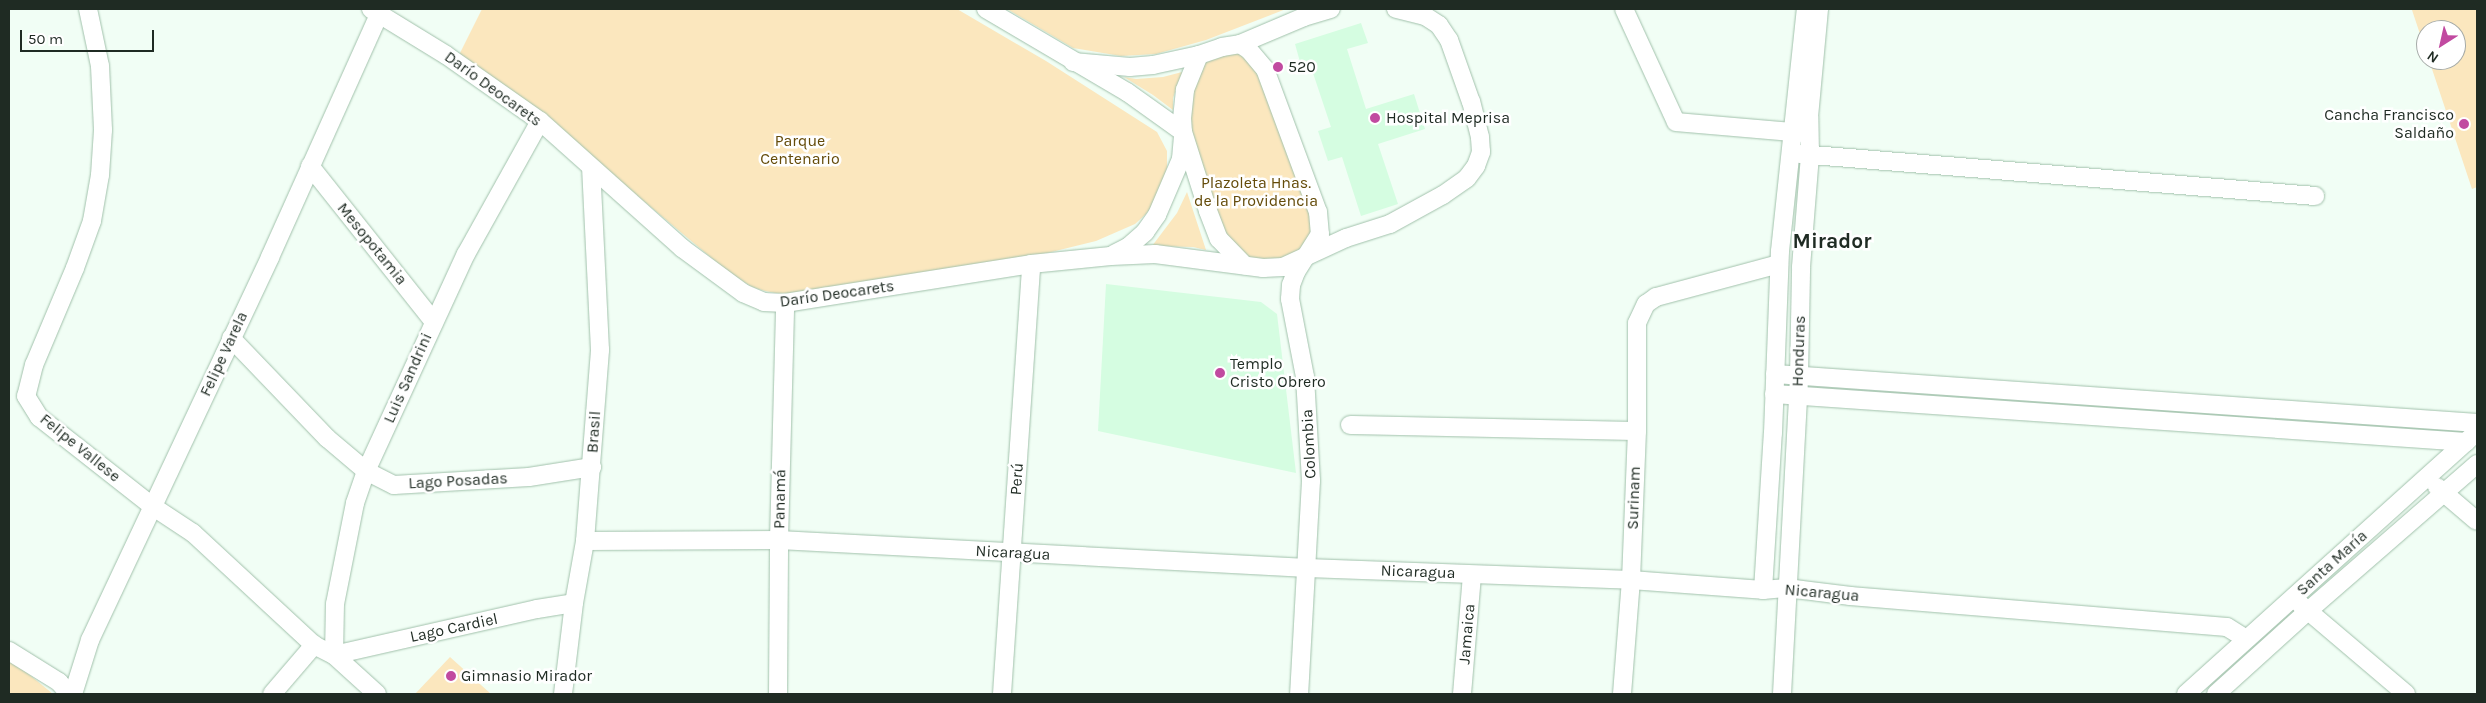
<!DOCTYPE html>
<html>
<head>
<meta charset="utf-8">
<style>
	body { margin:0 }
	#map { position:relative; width:2486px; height:703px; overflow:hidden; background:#f1fef5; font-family:Karla,sans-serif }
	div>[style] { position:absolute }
	.built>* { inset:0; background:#d5fde1 }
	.green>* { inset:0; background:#fbe7be }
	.roads { filter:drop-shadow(0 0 1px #a1c1ab) drop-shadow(0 0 1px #a1c1ab) }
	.minor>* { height:18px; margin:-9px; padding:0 9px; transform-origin:9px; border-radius:9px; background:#fff }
	.dots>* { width:14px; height:14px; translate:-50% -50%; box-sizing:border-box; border:2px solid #fff; border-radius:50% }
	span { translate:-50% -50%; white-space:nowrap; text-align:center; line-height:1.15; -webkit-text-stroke:5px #fff; paint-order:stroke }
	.poi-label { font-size:16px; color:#1f2b23 }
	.left { translate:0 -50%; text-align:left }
	.right { translate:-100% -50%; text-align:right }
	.street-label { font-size:16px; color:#1f2b23 }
	.park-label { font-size:16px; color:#644b09 }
	.district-label { font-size:21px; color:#1f2b23; font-weight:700 }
	.frame { position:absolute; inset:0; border:10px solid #1f2b23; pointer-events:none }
	.north { position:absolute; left:2416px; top:20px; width:50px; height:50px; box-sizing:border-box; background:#fff; border:1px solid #a5aaa7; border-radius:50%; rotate:215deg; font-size:14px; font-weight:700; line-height:20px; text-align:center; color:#1f2b23 }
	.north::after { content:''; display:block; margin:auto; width:18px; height:22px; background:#c14aa0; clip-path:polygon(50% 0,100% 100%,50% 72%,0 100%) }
	.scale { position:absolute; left:20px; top:30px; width:134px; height:22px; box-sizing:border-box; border:2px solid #1f2b23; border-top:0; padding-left:6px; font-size:15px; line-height:18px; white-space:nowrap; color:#1f2b23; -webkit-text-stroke:4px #fff; paint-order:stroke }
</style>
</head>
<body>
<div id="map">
	<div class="built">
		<div style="clip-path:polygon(1361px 23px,1368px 43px,1347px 49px,1366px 109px,1414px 94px,1425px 129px,1378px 144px,1398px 204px,1361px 216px,1342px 157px,1328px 161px,1318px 131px,1331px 127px,1311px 67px,1302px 69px,1295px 44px)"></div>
		<div style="clip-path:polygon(1106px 284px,1261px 302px,1277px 314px,1296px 473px,1098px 431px)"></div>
	</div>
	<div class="green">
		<div style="clip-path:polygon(482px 9px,957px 9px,1046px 61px,1157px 132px,1167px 151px,1167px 168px,1156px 200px,1146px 214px,1135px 224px,1096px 241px,1035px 256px,856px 285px,781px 294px,765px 291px,752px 287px,727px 271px,615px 177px,554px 122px,459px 55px)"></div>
		<div style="clip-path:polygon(1007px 9px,1286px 9px,1206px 40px,1156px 54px,1121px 56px,1073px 48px)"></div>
		<div style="clip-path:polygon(2416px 9px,2477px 9px,2477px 187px,2472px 189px,2429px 60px,2456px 60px,2456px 30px,2426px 30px,2426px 52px,2412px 10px)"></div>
		<div style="clip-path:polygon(1222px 47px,1249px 50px,1320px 234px,1283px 267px,1231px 253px,1183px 132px,1189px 75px)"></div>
		<div style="clip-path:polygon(1182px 72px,1173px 98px,1173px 110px,1153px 95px,1124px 77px,1136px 79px,1163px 77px)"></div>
		<div style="clip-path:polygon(1187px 192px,1206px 250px,1193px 247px,1152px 246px,1177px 213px)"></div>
		<div style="clip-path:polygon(450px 657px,491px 694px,415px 694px)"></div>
		<div style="clip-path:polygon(9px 661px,20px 667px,53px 694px,9px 694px)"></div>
	</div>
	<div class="roads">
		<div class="minor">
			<div style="left:88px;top:9px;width:58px;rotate:78.1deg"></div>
			<div style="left:100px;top:66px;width:64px;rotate:87.3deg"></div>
			<div style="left:103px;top:130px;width:45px;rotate:93.8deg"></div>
			<div style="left:100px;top:175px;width:47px;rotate:99.9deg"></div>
			<div style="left:92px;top:221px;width:50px;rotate:109.9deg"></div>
			<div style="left:75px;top:268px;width:105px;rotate:112.9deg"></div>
			<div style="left:34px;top:365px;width:32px;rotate:104deg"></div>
			<div style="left:26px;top:396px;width:25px;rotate:58deg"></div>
			<div style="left:39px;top:417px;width:144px;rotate:38.2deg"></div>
			<div style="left:152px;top:506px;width:49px;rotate:33.4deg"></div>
			<div style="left:193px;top:533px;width:165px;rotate:42.8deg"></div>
			<div style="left:314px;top:645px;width:22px;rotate:27deg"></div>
			<div style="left:334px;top:655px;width:58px;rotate:42.2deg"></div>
			<div style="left:371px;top:9px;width:88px;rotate:31.5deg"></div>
			<div style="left:446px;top:55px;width:115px;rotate:35.1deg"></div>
			<div style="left:540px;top:121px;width:191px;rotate:41.8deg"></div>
			<div style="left:682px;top:248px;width:76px;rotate:36.4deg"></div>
			<div style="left:743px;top:293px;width:23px;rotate:23deg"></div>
			<div style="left:764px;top:302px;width:21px;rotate:3deg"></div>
			<div style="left:785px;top:303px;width:249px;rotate:-9deg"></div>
			<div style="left:1031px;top:264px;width:80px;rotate:-5.7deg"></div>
			<div style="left:1111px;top:256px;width:44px;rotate:-2.6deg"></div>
			<div style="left:1155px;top:254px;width:109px;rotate:7.4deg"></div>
			<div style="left:1263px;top:268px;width:20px;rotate:-3deg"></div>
			<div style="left:1283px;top:267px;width:69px;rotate:-24.7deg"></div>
			<div style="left:1346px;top:238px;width:46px;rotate:-17.7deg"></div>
			<div style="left:1390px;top:224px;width:60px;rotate:-28.7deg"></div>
			<div style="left:1443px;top:195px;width:29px;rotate:-35deg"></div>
			<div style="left:1467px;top:178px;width:15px;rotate:-53deg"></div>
			<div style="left:1476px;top:166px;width:15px;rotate:-70deg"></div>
			<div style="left:1481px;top:152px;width:15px;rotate:-94deg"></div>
			<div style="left:1480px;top:137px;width:36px;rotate:-104deg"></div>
			<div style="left:1471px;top:102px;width:66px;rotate:-109.5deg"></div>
			<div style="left:1449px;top:40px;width:18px;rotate:-124deg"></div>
			<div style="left:1439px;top:25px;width:17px;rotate:-147deg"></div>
			<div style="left:1425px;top:16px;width:30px;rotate:-166deg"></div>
			<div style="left:986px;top:9px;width:164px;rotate:30.5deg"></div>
			<div style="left:1127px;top:92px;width:69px;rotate:35.5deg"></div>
			<div style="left:1624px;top:9px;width:124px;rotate:65.3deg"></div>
			<div style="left:1676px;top:122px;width:128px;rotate:4.9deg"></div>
			<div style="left:1240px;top:44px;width:11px;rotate:34deg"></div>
			<div style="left:1249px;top:50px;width:25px;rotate:50deg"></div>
			<div style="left:1265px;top:69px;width:153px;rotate:69.7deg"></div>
			<div style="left:1318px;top:212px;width:22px;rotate:85deg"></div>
			<div style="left:1320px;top:234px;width:45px;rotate:122.3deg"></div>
			<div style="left:1296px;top:272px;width:14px;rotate:111deg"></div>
			<div style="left:1291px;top:285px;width:14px;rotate:94deg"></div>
			<div style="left:1290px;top:299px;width:79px;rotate:79.1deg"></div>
			<div style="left:1305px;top:377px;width:104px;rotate:86.7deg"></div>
			<div style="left:1311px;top:481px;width:213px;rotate:93.2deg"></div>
			<div style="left:1199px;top:55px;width:38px;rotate:112deg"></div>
			<div style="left:1185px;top:90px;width:28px;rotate:96deg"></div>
			<div style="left:1182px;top:118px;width:14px;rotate:86deg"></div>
			<div style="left:1183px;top:132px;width:83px;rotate:72.4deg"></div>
			<div style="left:1208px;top:211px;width:30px;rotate:69deg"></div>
			<div style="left:1219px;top:239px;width:37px;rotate:46deg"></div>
			<div style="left:1073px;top:62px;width:57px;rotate:5deg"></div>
			<div style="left:1130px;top:67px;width:23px;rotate:-5deg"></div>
			<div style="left:1153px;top:65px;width:47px;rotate:-12.3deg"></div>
			<div style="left:1199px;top:55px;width:24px;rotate:-19deg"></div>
			<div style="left:1222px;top:47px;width:18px;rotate:-9deg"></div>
			<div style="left:1240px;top:44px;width:69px;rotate:-22.9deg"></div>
			<div style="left:1304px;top:17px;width:28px;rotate:-17deg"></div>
			<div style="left:1800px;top:154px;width:517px;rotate:4.66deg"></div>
			<div style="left:310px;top:166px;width:199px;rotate:51.5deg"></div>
			<div style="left:1114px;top:254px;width:16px;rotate:-27deg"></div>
			<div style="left:1128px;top:247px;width:23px;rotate:-41deg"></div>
			<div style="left:1145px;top:232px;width:21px;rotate:-55deg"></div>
			<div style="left:1157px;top:215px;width:61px;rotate:-66.8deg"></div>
			<div style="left:1181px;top:159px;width:21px;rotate:-85deg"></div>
			<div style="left:231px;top:338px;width:139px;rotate:46.2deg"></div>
			<div style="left:327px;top:438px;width:51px;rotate:40.2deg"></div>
			<div style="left:366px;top:471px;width:31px;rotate:27deg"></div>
			<div style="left:394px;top:485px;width:135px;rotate:-3.4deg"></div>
			<div style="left:529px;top:477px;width:64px;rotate:-9deg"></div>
			<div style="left:1775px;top:374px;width:704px;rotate:3.99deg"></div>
			<div style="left:1774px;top:394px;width:694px;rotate:3.97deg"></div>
			<div style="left:1350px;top:425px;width:287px;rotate:1.2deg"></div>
			<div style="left:2437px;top:487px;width:52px;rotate:40.4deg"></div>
			<div style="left:585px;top:541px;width:194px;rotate:-0.3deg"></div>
			<div style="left:779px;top:540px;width:529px;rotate:3.04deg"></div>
			<div style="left:1307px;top:568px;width:324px;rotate:2.1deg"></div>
			<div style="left:1631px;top:580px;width:132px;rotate:4.3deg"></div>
			<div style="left:1763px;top:590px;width:24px;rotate:-5deg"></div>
			<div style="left:1787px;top:588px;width:64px;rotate:7.2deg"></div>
			<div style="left:1850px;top:596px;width:378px;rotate:4.7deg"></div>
			<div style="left:2227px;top:627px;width:22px;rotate:32deg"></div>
			<div style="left:1763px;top:590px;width:157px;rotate:-86.4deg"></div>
			<div style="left:1773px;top:433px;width:182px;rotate:-87.8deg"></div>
			<div style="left:1780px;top:251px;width:243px;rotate:-83.9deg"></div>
			<div style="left:2300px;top:604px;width:139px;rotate:40.3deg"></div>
			<div style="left:9px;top:651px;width:59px;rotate:31.8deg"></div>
			<div style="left:59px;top:682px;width:16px;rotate:50deg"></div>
			<div style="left:334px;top:655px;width:51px;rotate:-88.9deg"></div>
			<div style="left:335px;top:604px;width:103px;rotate:-78.8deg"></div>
			<div style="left:355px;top:503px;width:34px;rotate:-71deg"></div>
			<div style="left:366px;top:471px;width:239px;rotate:-65.3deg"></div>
			<div style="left:466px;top:254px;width:152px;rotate:-60.9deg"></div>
			<div style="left:334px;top:655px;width:208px;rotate:-12.8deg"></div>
			<div style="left:537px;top:609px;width:37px;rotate:-9deg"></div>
			<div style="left:73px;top:694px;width:57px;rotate:-72.5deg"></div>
			<div style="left:90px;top:640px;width:423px;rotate:-64.8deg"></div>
			<div style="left:270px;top:257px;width:266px;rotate:-65.8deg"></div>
			<div style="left:272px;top:694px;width:65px;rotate:-49.4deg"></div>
			<div style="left:563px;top:694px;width:92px;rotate:-83.1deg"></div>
			<div style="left:574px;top:603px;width:63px;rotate:-79.9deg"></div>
			<div style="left:585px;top:541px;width:192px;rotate:-85.5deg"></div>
			<div style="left:600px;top:350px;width:182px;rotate:-92.8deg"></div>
			<div style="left:778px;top:694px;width:154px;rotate:-89.6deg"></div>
			<div style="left:779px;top:540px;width:237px;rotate:-88.5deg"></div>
			<div style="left:1002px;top:694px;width:431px;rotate:-86.1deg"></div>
			<div style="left:1462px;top:694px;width:119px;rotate:-85.2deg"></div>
			<div style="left:1622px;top:694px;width:114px;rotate:-85.5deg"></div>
			<div style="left:1631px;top:580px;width:149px;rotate:-87.7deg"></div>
			<div style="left:1637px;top:431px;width:108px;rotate:-90deg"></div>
			<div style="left:1637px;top:323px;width:21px;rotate:-65deg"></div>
			<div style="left:1646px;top:304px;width:12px;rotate:-35deg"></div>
			<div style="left:1656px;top:297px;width:127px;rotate:-15deg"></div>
			<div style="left:1782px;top:694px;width:318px;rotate:-86.9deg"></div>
			<div style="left:1799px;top:376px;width:109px;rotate:-88.9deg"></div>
			<div style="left:1801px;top:267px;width:111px;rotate:-85.4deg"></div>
			<div style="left:1810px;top:156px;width:39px;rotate:-91deg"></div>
			<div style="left:1809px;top:117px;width:108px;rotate:-84.7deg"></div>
			<div style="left:2186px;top:694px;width:384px;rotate:-42deg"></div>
			<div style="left:2216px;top:694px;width:124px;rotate:-42.1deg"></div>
			<div style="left:2308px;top:611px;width:224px;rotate:-41deg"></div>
		</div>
	</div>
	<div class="dots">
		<div style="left:1278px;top:67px;background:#c14aa0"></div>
		<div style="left:1375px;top:118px;background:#c14aa0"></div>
		<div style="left:2464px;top:124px;background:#c14aa0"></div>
		<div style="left:1220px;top:373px;background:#c14aa0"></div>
		<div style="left:451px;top:676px;background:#c14aa0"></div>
	</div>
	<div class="poi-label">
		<span class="left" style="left:1288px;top:67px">520</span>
		<span class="right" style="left:2454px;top:124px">Cancha Francisco<br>Saldaño</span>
		<span class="left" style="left:1386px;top:118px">Hospital Meprisa</span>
		<span class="left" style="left:1230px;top:373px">Templo<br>Cristo Obrero</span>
		<span class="left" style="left:461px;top:676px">Gimnasio Mirador</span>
	</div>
	<div class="street-label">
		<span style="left:493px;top:89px;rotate:36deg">Darío Deocarets</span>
		<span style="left:372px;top:244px;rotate:51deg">Mesopotamia</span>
		<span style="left:837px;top:294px;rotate:-8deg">Darío Deocarets</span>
		<span style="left:1799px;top:351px;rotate:-88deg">Honduras</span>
		<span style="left:224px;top:354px;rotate:-65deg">Felipe Varela</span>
		<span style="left:408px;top:378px;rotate:-66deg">Luis Sandrini</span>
		<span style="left:594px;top:432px;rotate:-86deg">Brasil</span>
		<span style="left:1309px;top:444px;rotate:-93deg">Colombia</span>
		<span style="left:80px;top:448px;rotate:39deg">Felipe Vallese</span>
		<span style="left:1017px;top:479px;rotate:-86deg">Perú</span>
		<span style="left:458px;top:481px;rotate:-3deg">Lago Posadas</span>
		<span style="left:1634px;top:498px;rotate:-88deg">Surinam</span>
		<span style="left:780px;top:499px;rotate:-89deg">Panamá</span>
		<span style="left:1013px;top:553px;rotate:3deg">Nicaragua</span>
		<span style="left:2332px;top:563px;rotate:-42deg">Santa María</span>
		<span style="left:1418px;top:572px;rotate:2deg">Nicaragua</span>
		<span style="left:1822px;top:593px;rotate:5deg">Nicaragua</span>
		<span style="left:454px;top:628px;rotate:-12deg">Lago Cardiel</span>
		<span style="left:1467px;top:634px;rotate:-85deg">Jamaica</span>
	</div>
	<div class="park-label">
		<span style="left:800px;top:150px">Parque<br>Centenario</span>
		<span style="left:1256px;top:192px">Plazoleta Hnas.<br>de la Providencia</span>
	</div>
	<div class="district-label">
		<span style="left:1832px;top:241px">Mirador</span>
	</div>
	<div class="frame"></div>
	<div class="north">N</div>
	<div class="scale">50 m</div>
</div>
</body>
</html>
